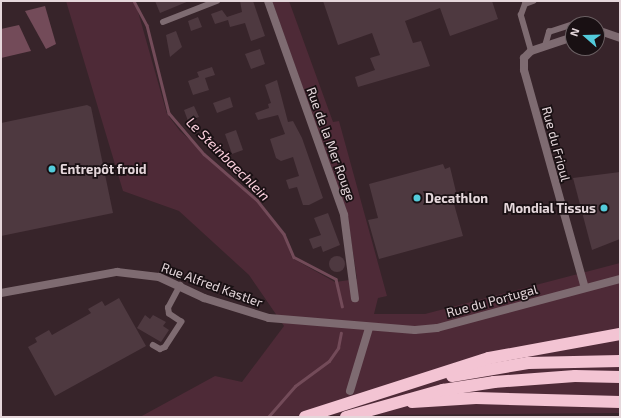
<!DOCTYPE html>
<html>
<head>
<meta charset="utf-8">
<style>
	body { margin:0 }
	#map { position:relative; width:621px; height:418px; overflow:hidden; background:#37242a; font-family:"Exo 2",sans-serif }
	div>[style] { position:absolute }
	.green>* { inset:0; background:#4e2a37 }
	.water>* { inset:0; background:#734b59 }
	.stream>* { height:2.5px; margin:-1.25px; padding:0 1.25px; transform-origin:1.25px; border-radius:1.25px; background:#734b59 }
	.building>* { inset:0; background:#4e3940 }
	.round { border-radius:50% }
	.lane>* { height:5.5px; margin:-2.75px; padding:0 2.75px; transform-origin:2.75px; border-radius:2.75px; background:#7e6b71 }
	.street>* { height:8px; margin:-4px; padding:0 4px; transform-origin:4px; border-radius:4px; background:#7e6b71 }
	.highway>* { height:12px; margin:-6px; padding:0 6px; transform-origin:6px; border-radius:6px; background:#f3c4d3 }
	.dots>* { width:11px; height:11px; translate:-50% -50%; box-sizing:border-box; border:2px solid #191013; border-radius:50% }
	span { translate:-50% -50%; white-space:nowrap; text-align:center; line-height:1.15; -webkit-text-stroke:3.5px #191013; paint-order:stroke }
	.street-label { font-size:13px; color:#e5d7db }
	.poi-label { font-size:13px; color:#e5d7db; font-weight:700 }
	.left { translate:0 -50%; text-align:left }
	.right { translate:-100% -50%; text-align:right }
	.water-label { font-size:14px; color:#fbcfdd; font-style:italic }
	.frame { position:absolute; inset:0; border:2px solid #e5d7db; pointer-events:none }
	.north { position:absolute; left:565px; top:16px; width:40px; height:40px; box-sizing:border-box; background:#191013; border:1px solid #6b6063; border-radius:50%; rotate:290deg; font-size:11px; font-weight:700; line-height:16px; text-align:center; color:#e5d7db }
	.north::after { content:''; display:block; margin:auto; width:14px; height:18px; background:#53cbdb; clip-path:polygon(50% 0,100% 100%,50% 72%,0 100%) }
</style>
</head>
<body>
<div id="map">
	<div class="green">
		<div style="clip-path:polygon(66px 1px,135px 1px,167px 114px,180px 131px,257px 201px,283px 233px,292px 258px,335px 282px,357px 279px,347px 213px,272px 1px,289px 1px,333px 122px,339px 121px,387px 296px,378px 298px,374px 314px,425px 314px,620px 263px,620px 413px,140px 417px,215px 376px,242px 382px,284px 326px,249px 275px,179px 211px,123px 191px)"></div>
	</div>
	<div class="water">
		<div style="clip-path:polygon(45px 6px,56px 44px,46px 49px,25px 11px)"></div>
		<div style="clip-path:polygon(19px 25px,31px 51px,1px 58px,1px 29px)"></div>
	</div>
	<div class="stream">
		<div style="left:134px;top:1px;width:27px;rotate:62deg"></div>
		<div style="left:147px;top:25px;width:91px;rotate:76deg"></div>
		<div style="left:169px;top:113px;width:54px;rotate:49.5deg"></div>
		<div style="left:204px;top:154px;width:70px;rotate:41deg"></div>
		<div style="left:257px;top:200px;width:43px;rotate:51.5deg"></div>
		<div style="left:284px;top:234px;width:25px;rotate:67deg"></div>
		<div style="left:294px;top:257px;width:47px;rotate:27.6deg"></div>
		<div style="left:336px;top:279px;width:28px;rotate:77deg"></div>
		<div style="left:268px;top:417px;width:41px;rotate:-48.9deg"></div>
		<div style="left:295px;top:386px;width:42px;rotate:-36.3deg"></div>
		<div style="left:329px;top:361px;width:16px;rotate:-55deg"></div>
		<div style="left:338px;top:348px;width:15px;rotate:-79deg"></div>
	</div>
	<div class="building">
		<div style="clip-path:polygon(155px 1px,189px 1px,160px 13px)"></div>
		<div style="clip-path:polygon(240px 1px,253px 1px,265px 36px,251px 41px,245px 23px,230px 27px,228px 20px,215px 24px,211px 14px,222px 10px,227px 17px,242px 12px)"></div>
		<div style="clip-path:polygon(323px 1px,492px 1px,498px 19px,450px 36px,440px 8px,405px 21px,413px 43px,421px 41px,430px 66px,358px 87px,355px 77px,375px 70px,370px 58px,380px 55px,372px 33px,338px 45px)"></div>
		<div style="clip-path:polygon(198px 17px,202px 27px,191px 31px,188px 21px)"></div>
		<div style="clip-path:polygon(176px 31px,182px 47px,170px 57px,166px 35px)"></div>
		<div style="clip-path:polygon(260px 49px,265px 64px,251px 69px,245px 54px)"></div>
		<div style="clip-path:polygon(212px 67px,215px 75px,205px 78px,209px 90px,193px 95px,188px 81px,199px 77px,197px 72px)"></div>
		<div style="clip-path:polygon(277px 80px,288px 122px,293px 121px,302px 138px,323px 198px,309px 205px,303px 205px,297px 187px,289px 189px,286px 180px,299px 176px,293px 157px,281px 161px,276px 158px,270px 139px,285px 134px,278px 115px,258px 120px,255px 113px,269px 108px,268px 104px,271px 103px,265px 85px)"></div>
		<div style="clip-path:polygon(230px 97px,233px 107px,217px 113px,213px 103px)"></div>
		<div style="clip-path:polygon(87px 105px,91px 107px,113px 213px,1px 236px,1px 123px)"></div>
		<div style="clip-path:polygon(194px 106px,199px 117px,188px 121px,184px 110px)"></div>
		<div style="clip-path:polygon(236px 130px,243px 150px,232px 154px,225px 134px)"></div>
		<div style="clip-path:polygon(443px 164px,445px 169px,450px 167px,457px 196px,452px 197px,463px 236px,379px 259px,368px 220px,378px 218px,369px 184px)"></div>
		<div style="clip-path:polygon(620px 172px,620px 239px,592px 250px,573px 178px)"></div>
		<div style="clip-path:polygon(328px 213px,340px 245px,323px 252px,321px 246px,313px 249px,309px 239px,321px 235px,314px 218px)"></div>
		<div class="round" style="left:329px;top:256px;width:16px;height:16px"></div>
		<div style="clip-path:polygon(119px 298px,146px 346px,55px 396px,28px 347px,37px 342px,35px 338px,49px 330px,52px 335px,91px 313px,88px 309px,102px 301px,105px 306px)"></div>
		<div style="clip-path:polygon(145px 315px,150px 319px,153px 315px,166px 322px,163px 326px,169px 330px,161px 342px,137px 328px)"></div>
	</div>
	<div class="lane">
		<div style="left:163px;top:22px;width:58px;rotate:-21.3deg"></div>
		<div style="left:574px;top:24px;width:9px;rotate:-18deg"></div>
		<div style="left:583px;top:21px;width:4px;rotate:45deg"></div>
		<div style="left:545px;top:46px;width:15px;rotate:-74deg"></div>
		<div style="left:549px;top:32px;width:25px;rotate:-18deg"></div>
		<div style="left:531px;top:51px;width:37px;rotate:-106deg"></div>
		<div style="left:521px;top:15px;width:12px;rotate:-70deg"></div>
		<div style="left:525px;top:4px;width:9px;rotate:-21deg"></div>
		<div style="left:153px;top:345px;width:8px;rotate:30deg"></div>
		<div style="left:160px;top:349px;width:5px;rotate:-22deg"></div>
		<div style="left:165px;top:347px;width:30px;rotate:-57deg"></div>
		<div style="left:181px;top:322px;width:14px;rotate:-146deg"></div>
		<div style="left:169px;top:314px;width:6px;rotate:-99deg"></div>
		<div style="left:168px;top:308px;width:26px;rotate:-62deg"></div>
	</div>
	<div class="street">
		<div style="left:268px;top:1px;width:227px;rotate:70.4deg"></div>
		<div style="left:344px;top:215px;width:84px;rotate:82.5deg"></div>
		<div style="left:597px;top:30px;width:24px;rotate:19deg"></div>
		<div style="left:573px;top:37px;width:44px;rotate:161.6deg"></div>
		<div style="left:531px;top:51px;width:10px;rotate:135deg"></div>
		<div style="left:524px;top:58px;width:12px;rotate:90deg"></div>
		<div style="left:524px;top:70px;width:226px;rotate:74.4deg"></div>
		<div style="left:1px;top:293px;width:118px;rotate:-10.3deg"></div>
		<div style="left:117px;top:272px;width:42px;rotate:6.8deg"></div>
		<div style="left:159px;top:277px;width:50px;rotate:25deg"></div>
		<div style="left:204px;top:298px;width:68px;rotate:17.1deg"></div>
		<div style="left:269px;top:318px;width:146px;rotate:4.7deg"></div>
		<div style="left:415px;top:330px;width:22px;rotate:-5deg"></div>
		<div style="left:437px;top:328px;width:189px;rotate:-15deg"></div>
		<div style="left:350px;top:391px;width:66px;rotate:-73.2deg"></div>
	</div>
	<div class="highway">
		<div style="left:452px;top:376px;width:77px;rotate:-9.7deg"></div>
		<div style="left:528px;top:363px;width:92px;rotate:-1.2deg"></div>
		<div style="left:412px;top:402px;width:64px;rotate:-3.6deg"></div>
		<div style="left:476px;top:398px;width:144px;rotate:1.6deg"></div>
		<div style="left:305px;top:417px;width:193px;rotate:-17.8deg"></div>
		<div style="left:489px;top:358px;width:133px;rotate:-10.4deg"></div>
		<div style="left:346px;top:417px;width:101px;rotate:-15.6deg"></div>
		<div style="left:443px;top:390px;width:52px;rotate:-8.9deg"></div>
		<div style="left:494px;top:382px;width:81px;rotate:-4.2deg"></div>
		<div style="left:575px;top:376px;width:45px;rotate:1.3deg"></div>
	</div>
	<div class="dots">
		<div style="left:52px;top:169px;background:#53cbdb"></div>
		<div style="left:417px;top:198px;background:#53cbdb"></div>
		<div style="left:604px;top:208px;background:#53cbdb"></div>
	</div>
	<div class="street-label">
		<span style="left:331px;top:144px;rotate:70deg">Rue de la Mer Rouge</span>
		<span style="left:556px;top:144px;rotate:75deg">Rue du Frioul</span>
		<span style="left:212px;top:285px;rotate:20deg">Rue Alfred Kastler</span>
		<span style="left:492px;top:301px;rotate:-15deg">Rue du Portugal</span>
	</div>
	<div class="poi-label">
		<span class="left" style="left:60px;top:169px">Entrepôt froid</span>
		<span class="left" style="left:425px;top:198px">Decathlon</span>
		<span class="right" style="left:596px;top:208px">Mondial Tissus</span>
	</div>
	<div class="water-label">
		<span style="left:228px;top:159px;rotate:45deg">Le Steinbaechlein</span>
	</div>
	<div class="frame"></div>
	<div class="north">N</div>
</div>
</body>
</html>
